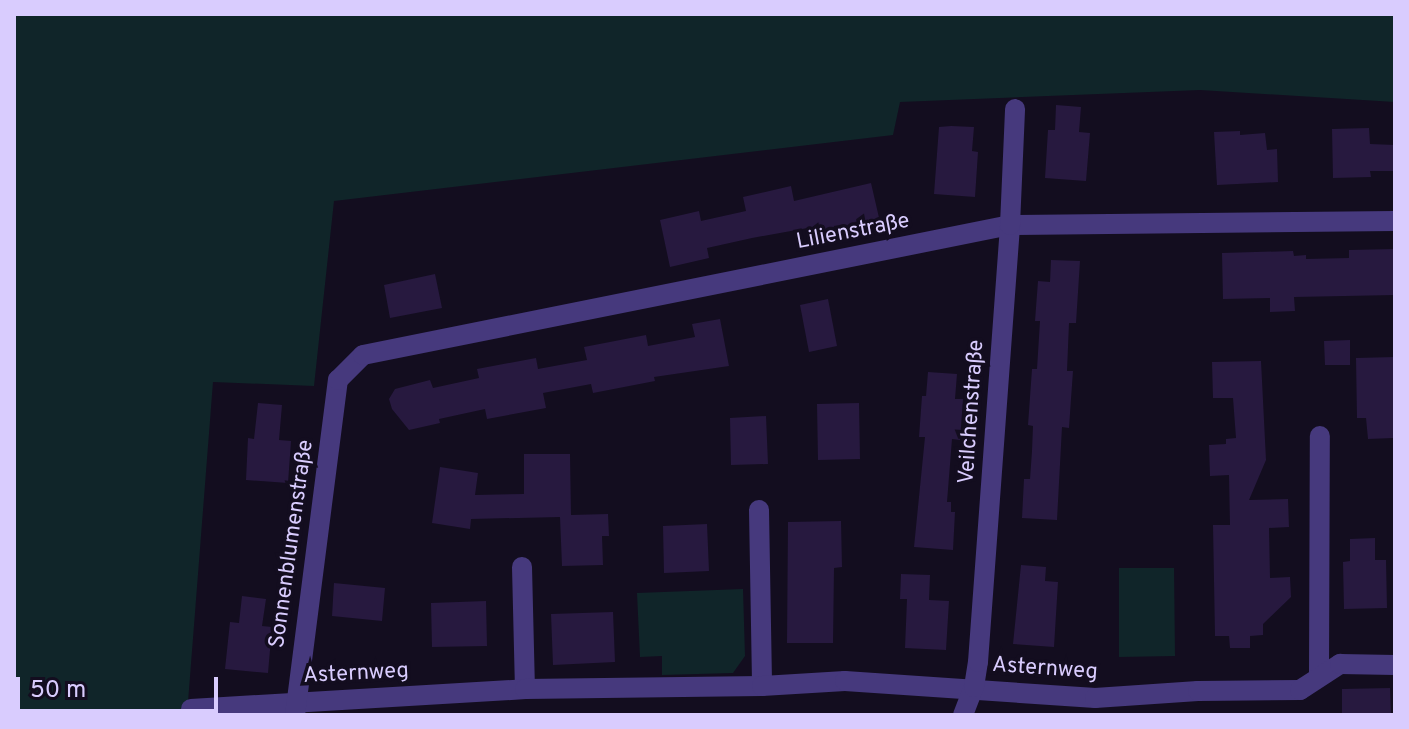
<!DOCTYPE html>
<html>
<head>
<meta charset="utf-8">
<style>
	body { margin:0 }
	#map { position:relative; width:1409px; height:729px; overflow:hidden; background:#130d1f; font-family:Overpass,sans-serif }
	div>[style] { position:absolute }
	.green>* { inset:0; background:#102529 }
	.building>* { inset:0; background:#27193f }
	.street>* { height:20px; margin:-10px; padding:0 10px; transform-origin:10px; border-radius:10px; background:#46397d }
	span { translate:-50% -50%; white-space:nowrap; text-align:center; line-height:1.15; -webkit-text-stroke:7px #130d1f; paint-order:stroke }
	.street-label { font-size:22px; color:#d9ccfe }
	.frame { position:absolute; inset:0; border:16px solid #d9ccfe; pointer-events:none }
	.scale { position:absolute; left:16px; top:677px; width:202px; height:36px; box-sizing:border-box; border:4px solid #d9ccfe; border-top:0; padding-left:10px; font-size:24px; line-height:28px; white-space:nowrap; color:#d9ccfe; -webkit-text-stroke:6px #130d1f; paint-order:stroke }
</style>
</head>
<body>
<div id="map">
	<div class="green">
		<div style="clip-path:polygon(14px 14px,1395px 14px,1395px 102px,1200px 90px,900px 102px,893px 135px,334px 201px,314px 386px,213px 382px,187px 715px,14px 715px)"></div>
		<div style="clip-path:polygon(1119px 568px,1174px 568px,1175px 656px,1119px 657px)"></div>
		<div style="clip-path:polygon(743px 589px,745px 656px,733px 673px,662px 675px,662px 656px,640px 657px,637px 593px)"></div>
	</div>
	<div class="building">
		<div style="clip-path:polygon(1056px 105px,1081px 107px,1079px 132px,1090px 133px,1086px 181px,1045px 178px,1048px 130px,1055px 130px)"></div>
		<div style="clip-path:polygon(951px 126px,974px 127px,972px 151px,978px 152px,975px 197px,934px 194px,939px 127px)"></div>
		<div style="clip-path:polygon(1369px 128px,1370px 144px,1395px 145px,1395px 171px,1370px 171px,1371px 177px,1333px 178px,1332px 129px)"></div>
		<div style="clip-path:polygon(1240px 131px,1240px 135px,1265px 133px,1267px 150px,1277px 149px,1278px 182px,1217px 185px,1214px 132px)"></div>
		<div style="clip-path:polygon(871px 183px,880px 222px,826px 235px,824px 225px,752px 238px,707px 248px,709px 258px,670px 267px,660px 220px,699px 211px,701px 221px,746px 211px,743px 197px,791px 186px,794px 201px)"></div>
		<div style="clip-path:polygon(1395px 249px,1395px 295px,1294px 297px,1295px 311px,1270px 312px,1270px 298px,1223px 299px,1222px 253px,1293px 251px,1294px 256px,1306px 255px,1306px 259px,1349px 258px,1349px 250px)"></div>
		<div style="clip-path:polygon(1051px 260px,1080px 261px,1076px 323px,1069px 323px,1067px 371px,1073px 371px,1071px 399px,1069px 428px,1062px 427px,1057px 520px,1022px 518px,1024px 479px,1030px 479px,1032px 451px,1033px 426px,1028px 425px,1032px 369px,1037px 369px,1040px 321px,1035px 321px,1038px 281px,1050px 282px)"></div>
		<div style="clip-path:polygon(435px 274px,442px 308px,390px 318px,384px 285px)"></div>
		<div style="clip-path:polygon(828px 299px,837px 346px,809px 352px,800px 305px)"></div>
		<div style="clip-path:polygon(720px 319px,729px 366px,654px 377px,655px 381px,593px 393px,591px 384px,543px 393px,546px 408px,487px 419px,485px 409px,439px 419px,440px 423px,409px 430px,392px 409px,389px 399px,395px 389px,430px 380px,433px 388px,479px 378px,477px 369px,536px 358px,538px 369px,587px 360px,584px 347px,646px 335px,648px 346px,695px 337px,692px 324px)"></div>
		<div style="clip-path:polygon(1350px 340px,1350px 365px,1325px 365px,1324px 341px)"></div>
		<div style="clip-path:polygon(1395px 357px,1393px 438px,1368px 439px,1366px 418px,1357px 418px,1356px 358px)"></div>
		<div style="clip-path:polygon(1261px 361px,1266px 460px,1249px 500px,1288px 499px,1289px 527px,1269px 528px,1270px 578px,1290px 577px,1291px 597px,1263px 624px,1263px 635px,1250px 636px,1250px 648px,1230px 648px,1229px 636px,1215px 636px,1213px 525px,1230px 525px,1229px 475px,1210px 476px,1209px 445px,1226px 444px,1226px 439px,1236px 438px,1233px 398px,1213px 398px,1212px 362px)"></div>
		<div style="clip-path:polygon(928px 372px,957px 374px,955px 399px,963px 399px,960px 440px,952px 439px,947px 502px,951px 502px,951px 512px,955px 512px,953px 550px,914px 547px,925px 437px,919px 437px,922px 396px,926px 396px)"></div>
		<div style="clip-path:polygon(258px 403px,282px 405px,279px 440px,291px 441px,288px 483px,246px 480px,248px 438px,254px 439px)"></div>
		<div style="clip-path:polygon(859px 403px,860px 459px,818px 460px,817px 404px)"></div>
		<div style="clip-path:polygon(766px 416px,768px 464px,731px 465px,730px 418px)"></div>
		<div style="clip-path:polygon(524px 454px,570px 454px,571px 515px,608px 514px,609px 536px,602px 536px,603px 565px,562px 566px,560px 517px,471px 519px,470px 529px,432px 523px,440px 467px,478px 473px,475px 495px,524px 494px)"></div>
		<div style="clip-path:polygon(841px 521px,842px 567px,834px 568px,833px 643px,787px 643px,788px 522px)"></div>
		<div style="clip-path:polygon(707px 524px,709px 571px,664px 573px,663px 526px)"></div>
		<div style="clip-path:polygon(1375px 538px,1375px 560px,1386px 560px,1387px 608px,1344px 609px,1343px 562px,1350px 561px,1350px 539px)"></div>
		<div style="clip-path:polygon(1021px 565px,1046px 567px,1045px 581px,1058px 582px,1054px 647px,1013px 644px)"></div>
		<div style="clip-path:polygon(901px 574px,930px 575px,929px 600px,949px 601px,946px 650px,905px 648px,907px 599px,900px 599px)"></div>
		<div style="clip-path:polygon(334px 583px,385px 588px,382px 621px,332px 616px)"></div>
		<div style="clip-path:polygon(242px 596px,266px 599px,262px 626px,272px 627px,268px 673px,225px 669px,230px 622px,239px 623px)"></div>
		<div style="clip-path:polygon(486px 601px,487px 646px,432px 647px,431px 603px)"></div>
		<div style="clip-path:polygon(613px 612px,615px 662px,553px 665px,551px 614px)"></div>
		<div style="clip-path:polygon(1390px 688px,1391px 715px,1342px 715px,1342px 689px)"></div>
	</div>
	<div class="street">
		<div style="left:759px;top:510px;width:176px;rotate:89deg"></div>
		<div style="left:522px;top:567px;width:122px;rotate:88.6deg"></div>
		<div style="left:1319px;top:675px;width:239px;rotate:-89.8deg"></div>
		<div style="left:191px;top:709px;width:335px;rotate:-3.4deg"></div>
		<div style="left:525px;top:689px;width:237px;rotate:-0.7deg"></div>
		<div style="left:762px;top:686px;width:83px;rotate:-3.4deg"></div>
		<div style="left:845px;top:681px;width:251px;rotate:3.9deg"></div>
		<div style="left:1095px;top:698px;width:103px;rotate:-3.9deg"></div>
		<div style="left:1198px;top:691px;width:102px;rotate:-0.6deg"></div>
		<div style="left:1300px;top:690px;width:48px;rotate:-33deg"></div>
		<div style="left:1340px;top:664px;width:55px;rotate:1deg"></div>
		<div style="left:295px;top:715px;width:338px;rotate:-82.7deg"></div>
		<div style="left:338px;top:380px;width:35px;rotate:-45deg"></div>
		<div style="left:363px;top:355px;width:660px;rotate:-11.36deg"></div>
		<div style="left:1010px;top:225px;width:385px;rotate:-0.6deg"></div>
		<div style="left:963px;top:715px;width:30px;rotate:-69deg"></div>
		<div style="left:974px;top:687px;width:25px;rotate:-81deg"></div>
		<div style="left:978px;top:662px;width:438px;rotate:-85.8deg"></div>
		<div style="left:1010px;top:225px;width:116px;rotate:-87.5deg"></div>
	</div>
	<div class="street-label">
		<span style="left:853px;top:232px;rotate:-11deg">Lilienstraße</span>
		<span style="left:972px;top:412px;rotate:-86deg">Veilchenstraße</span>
		<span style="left:292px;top:544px;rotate:-82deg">Sonnenblumenstraße</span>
		<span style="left:1045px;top:669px;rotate:4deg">Asternweg</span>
		<span style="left:356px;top:674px;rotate:-3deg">Asternweg</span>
	</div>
	<div class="frame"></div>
	<div class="scale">50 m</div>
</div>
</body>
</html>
